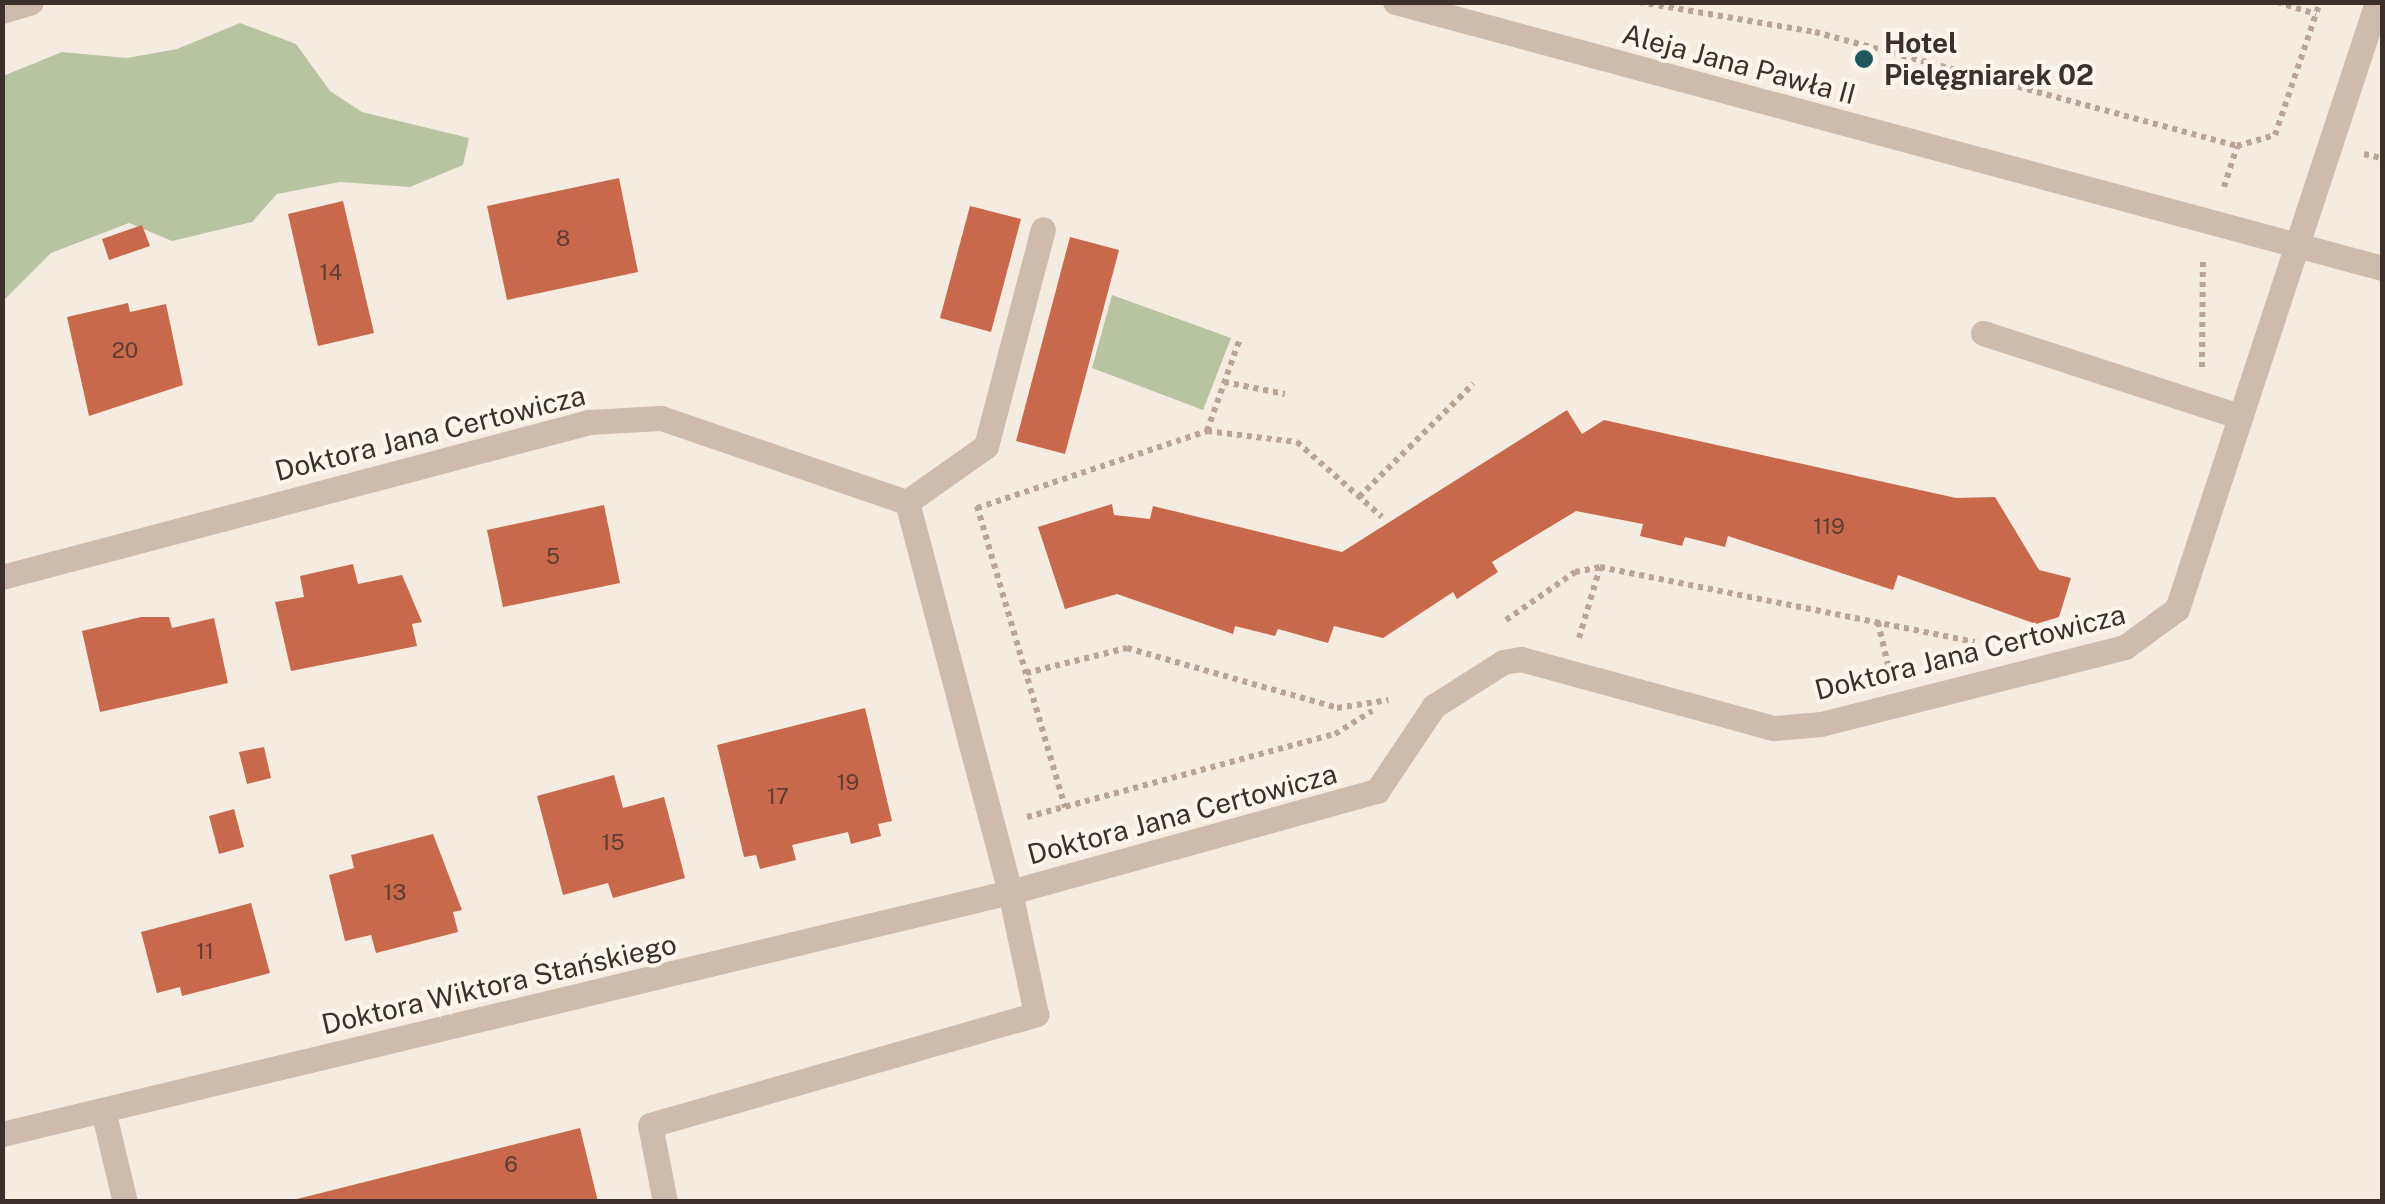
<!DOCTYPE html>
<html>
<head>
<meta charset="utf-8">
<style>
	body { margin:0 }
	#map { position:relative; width:2385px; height:1204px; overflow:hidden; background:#f4ebe1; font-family:"Public Sans",sans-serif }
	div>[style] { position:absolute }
	.green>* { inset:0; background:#b8c4a0 }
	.building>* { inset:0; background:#c8694b }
	.path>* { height:6px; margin-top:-3px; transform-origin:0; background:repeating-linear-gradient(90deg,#b9a596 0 5px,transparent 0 10px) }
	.service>* { height:25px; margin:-12.5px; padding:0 12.5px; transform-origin:12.5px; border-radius:12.5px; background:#cdbbac }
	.minor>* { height:25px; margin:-12.5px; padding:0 12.5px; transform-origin:12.5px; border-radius:12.5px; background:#cdbbac }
	.tertiary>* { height:25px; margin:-12.5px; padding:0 12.5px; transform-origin:12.5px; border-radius:12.5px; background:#cdbbac }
	.dots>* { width:28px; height:28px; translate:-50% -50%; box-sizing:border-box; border:5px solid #fbf5ee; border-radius:50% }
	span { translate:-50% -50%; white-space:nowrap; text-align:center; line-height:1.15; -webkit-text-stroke:8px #fbf5ee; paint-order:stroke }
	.number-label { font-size:22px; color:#5e3e33 }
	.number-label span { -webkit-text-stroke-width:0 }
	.poi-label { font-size:28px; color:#3b302b; font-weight:700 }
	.left { translate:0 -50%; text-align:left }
	.street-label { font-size:28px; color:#3b302b }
	.frame { position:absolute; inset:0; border:5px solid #3b302b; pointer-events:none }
</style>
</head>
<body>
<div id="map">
	<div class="green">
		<div style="clip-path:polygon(240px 23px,296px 44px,330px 91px,362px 112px,469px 138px,463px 165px,410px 187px,340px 182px,277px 194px,252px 222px,172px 241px,129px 223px,51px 253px,3px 301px,3px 76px,62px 52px,127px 58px,177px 49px)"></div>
		<div style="clip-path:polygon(1112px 295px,1231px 338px,1203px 410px,1092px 368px)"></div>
	</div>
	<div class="building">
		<div style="clip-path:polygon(619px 178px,638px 272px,507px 300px,487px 206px)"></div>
		<div style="clip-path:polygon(343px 201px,374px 333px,318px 346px,288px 214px)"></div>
		<div style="clip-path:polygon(970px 206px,1021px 219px,991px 332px,940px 318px)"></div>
		<div style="clip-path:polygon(142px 225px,150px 246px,109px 260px,102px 239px)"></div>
		<div style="clip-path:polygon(1070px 237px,1119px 250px,1065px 454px,1016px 441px)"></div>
		<div style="clip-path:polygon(128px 303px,130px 312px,166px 304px,183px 385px,89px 416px,67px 317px)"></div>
		<div style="clip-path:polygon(1567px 410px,1582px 434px,1604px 420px,1956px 498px,1995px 497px,2039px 570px,2071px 578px,2059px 617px,2036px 624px,1898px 575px,1893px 590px,1728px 536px,1725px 547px,1685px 537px,1682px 546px,1640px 536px,1643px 524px,1576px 511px,1492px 562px,1498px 572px,1457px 599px,1453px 592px,1383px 638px,1334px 626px,1328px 643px,1278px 629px,1275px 636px,1235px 626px,1233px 634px,1117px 594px,1065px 609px,1038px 527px,1112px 504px,1114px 515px,1150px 519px,1153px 506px,1342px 552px)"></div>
		<div style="clip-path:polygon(604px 505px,620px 583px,503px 607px,487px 530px)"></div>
		<div style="clip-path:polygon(353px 564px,358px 584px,402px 575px,422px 622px,412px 624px,417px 646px,291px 671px,275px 602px,304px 597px,300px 576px)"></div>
		<div style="clip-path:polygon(141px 617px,169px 617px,172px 628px,214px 618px,228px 683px,100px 712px,82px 631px)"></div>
		<div style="clip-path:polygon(865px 708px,892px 821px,878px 824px,881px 836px,851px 844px,848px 832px,792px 845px,796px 860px,760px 869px,756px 855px,744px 857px,717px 745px)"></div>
		<div style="clip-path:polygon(264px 747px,271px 778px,247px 784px,239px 752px)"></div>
		<div style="clip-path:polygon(614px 775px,623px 808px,664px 797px,685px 878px,613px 898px,608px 883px,563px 895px,537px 796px)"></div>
		<div style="clip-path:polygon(234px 809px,244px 847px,219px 854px,209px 816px)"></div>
		<div style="clip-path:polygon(433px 834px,462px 910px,453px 912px,458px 932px,376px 953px,371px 935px,345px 941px,329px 875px,354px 868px,351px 855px)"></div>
		<div style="clip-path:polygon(251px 903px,270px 973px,182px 996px,180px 987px,157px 993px,141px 932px)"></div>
		<div style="clip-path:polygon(580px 1128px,598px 1202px,293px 1202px,293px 1200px)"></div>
	</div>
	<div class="path">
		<div style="left:1639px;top:2px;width:179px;rotate:9.7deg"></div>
		<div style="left:1815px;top:32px;width:437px;rotate:15.1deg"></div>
		<div style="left:2237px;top:146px;width:40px;rotate:-16deg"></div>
		<div style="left:2275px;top:135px;width:140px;rotate:-71.3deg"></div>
		<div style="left:2277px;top:2px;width:41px;rotate:17.1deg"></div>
		<div style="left:2364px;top:154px;width:18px;rotate:13deg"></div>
		<div style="left:2224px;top:187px;width:43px;rotate:-72.4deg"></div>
		<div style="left:2202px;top:367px;width:106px;rotate:-89.5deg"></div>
		<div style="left:1224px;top:382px;width:62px;rotate:11.1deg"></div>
		<div style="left:1207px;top:431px;width:96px;rotate:-70.4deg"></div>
		<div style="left:1359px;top:497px;width:161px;rotate:-44.7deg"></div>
		<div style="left:977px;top:506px;width:314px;rotate:73.7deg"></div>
		<div style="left:977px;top:508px;width:243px;rotate:-18.5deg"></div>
		<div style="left:1207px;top:431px;width:91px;rotate:7deg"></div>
		<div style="left:1297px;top:442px;width:113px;rotate:41.4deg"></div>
		<div style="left:1506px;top:620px;width:84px;rotate:-34.8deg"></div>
		<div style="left:1575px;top:572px;width:25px;rotate:-11deg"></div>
		<div style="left:1600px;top:567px;width:382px;rotate:11.3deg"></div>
		<div style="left:1878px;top:622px;width:49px;rotate:77.1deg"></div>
		<div style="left:1579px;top:638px;width:74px;rotate:-73.5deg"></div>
		<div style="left:1026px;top:673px;width:104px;rotate:-13.9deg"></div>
		<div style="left:1127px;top:648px;width:218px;rotate:15.9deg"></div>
		<div style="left:1337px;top:708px;width:52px;rotate:-8.9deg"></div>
		<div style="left:1027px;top:817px;width:319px;rotate:-15.1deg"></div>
		<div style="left:1335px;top:734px;width:44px;rotate:-31.9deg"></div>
	</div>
	<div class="service">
		<div style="left:1983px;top:333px;width:271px;rotate:18deg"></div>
		<div style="left:907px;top:502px;width:97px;rotate:-35.3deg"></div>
		<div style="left:986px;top:446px;width:224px;rotate:-75.3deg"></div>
		<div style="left:103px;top:1110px;width:95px;rotate:76.6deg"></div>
		<div style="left:665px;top:1202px;width:78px;rotate:-101deg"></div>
		<div style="left:650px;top:1125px;width:402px;rotate:-16deg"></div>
		<div style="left:1036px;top:1014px;width:125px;rotate:-102deg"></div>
	</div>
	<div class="minor">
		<div style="left:2px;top:577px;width:607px;rotate:-14.79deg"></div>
		<div style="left:589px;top:422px;width:72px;rotate:-3.2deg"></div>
		<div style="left:661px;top:418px;width:260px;rotate:18.9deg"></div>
		<div style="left:907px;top:502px;width:403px;rotate:75.2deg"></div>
		<div style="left:1010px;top:892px;width:381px;rotate:-15.4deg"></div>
		<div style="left:1377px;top:791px;width:102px;rotate:-56.2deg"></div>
		<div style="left:1434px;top:706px;width:82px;rotate:-32.5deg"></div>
		<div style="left:1503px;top:662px;width:18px;rotate:-9deg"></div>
		<div style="left:1521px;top:659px;width:262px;rotate:15.3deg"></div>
		<div style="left:1774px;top:728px;width:47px;rotate:-4.9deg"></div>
		<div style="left:1821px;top:724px;width:314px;rotate:-14.2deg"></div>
		<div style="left:2125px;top:647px;width:64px;rotate:-36.2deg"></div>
		<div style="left:2177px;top:609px;width:639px;rotate:-71.76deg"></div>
		<div style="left:2px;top:1134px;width:1037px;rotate:-13.5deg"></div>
	</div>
	<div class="tertiary">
		<div style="left:1395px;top:2px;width:1022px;rotate:15.08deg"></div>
		<div style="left:2px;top:11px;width:30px;rotate:-17deg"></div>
	</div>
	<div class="dots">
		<div style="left:1864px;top:59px;background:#1f5a5e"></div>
	</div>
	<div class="number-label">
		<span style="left:563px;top:239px">8</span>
		<span style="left:331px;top:273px">14</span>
		<span style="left:125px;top:351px">20</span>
		<span style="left:1829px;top:527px">119</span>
		<span style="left:553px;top:557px">5</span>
		<span style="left:848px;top:783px">19</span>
		<span style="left:778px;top:797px">17</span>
		<span style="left:613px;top:843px">15</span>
		<span style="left:395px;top:893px">13</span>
		<span style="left:205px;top:952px">11</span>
		<span style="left:511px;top:1165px">6</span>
	</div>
	<div class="poi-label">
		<span class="left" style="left:1884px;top:59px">Hotel<br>Pielęgniarek 02</span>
	</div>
	<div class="street-label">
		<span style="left:1739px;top:64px;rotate:15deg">Aleja Jana Pawła II</span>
		<span style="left:430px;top:433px;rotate:-14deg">Doktora Jana Certowicza</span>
		<span style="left:1970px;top:652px;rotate:-14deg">Doktora Jana Certowicza</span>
		<span style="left:1182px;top:814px;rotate:-15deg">Doktora Jana Certowicza</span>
		<span style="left:499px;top:984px;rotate:-13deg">Doktora Wiktora Stańskiego</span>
	</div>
	<div class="frame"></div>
</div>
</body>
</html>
